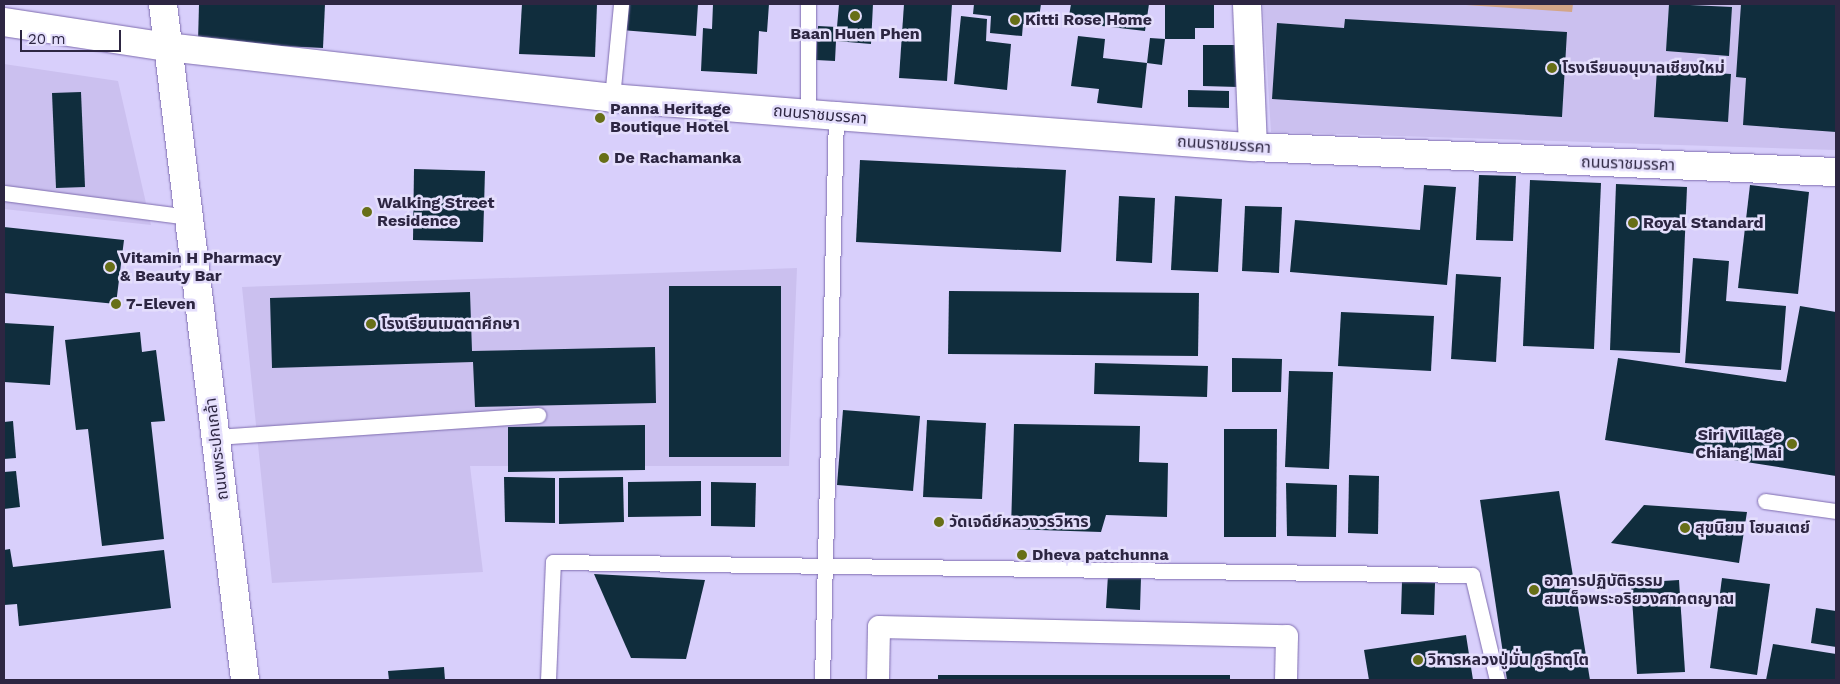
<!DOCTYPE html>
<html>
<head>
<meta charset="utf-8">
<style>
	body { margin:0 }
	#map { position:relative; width:1840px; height:684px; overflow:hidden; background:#d8cffb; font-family:"Work Sans","Noto Sans Thai",sans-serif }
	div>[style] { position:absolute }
	.built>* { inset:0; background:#cbc0ef }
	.green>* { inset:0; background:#d3a587 }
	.building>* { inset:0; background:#102d3d }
	.roads { filter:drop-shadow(0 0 1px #7e6caf) drop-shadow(0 0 1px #7e6caf) }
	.service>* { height:15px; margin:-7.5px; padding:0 7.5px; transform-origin:7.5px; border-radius:7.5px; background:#fff }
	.pedestrian>* { height:22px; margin:-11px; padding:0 11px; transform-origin:11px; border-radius:11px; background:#fff }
	.minor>* { height:28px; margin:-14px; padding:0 14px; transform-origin:14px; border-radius:14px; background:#fff }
	.tertiary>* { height:28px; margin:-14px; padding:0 14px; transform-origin:14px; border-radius:14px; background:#fff }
	.dots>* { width:14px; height:14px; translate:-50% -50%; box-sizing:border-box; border:2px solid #e4defc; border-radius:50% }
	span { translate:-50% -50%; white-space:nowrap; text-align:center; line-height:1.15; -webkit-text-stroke:5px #e4defc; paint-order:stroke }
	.poi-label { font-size:16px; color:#2d2642; font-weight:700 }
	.left { translate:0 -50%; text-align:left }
	.right { translate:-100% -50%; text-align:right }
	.street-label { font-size:16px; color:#2d2642 }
	.frame { position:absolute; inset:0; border:5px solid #2d2642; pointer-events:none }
	.scale { position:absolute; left:20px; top:30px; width:101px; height:22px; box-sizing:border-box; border:2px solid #2d2642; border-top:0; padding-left:6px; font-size:15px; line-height:18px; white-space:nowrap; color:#2d2642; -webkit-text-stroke:4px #e4defc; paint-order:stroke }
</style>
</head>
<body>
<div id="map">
	<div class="built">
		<div style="clip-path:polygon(1263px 4px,1836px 4px,1836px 150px,1271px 132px)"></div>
		<div style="clip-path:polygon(4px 64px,118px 81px,151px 225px,4px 209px)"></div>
		<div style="clip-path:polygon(797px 268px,789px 466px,470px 466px,483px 572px,272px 583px,242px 287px)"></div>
	</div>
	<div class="green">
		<div style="clip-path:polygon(1451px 4px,1573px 4px,1572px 12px)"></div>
	</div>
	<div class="building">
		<div style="clip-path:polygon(199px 4px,325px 4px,323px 48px,198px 42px)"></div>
		<div style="clip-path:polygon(522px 4px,597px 4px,595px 57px,519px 54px)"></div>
		<div style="clip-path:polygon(623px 4px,698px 4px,696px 36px,621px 30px)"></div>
		<div style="clip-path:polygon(713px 4px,769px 4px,767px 32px,759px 31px,757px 74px,701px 71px,703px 28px,712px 29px)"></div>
		<div style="clip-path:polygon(839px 4px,873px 4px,871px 44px,836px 41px,835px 61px,816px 60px,818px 26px,837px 27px)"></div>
		<div style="clip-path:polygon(904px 4px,952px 4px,947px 81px,899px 78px)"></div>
		<div style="clip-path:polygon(974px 4px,1041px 4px,1038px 25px,1023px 24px,1022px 36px,990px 33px,991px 16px,973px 14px)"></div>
		<div style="clip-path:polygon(1071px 4px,1149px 4px,1145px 31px,1068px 22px)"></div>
		<div style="clip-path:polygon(1165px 4px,1214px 4px,1214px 28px,1195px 28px,1195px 39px,1165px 39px,1162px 65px,1147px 63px,1142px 108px,1097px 103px,1099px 89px,1071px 86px,1078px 36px,1105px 39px,1103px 58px,1147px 63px,1150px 38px,1165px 39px)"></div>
		<div style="clip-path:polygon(1669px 4px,1732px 7px,1729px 56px,1666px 51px)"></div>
		<div style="clip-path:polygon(1741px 4px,1836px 4px,1836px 132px,1743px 125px,1746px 78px,1736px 77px)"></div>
		<div style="clip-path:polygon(961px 16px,987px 19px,986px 41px,1011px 44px,1007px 90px,954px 84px)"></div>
		<div style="clip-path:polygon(1345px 19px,1567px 32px,1562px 117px,1272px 99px,1277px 23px,1344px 28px)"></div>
		<div style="clip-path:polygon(1203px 45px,1239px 45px,1238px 87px,1203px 86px)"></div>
		<div style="clip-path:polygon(1657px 69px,1731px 74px,1728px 122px,1654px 117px)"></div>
		<div style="clip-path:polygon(1188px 90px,1229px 91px,1229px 108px,1188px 107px)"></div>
		<div style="clip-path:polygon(81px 92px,85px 187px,56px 188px,52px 93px)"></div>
		<div style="clip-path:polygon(860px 160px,1066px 170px,1061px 252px,856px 242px)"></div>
		<div style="clip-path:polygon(414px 169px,485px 171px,483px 242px,413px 240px)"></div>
		<div style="clip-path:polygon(1479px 175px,1516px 176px,1513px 241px,1476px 240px)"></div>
		<div style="clip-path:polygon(1530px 180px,1601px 183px,1594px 349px,1523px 346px)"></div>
		<div style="clip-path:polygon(1616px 184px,1687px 187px,1680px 353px,1610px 350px)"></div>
		<div style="clip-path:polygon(1424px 185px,1456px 187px,1447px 285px,1290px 272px,1295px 220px,1420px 230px)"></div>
		<div style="clip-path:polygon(1750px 185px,1809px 192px,1798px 294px,1738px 288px)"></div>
		<div style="clip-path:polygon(1119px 196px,1155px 198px,1152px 263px,1116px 261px)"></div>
		<div style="clip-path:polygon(1175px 196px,1222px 199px,1218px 272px,1171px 270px)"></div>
		<div style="clip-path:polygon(1245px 206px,1282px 207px,1279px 273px,1242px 271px)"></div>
		<div style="clip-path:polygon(4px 227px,124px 240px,116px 304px,4px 293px)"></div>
		<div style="clip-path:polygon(1693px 258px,1729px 261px,1726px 301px,1786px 306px,1781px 370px,1685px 363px)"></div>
		<div style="clip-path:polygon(1456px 274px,1501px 277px,1496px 362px,1451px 359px)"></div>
		<div style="clip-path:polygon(669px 286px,781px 286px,781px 457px,669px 457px)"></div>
		<div style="clip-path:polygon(949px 291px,1199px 293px,1198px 356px,948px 354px)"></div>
		<div style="clip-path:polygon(470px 292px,472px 351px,655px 347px,656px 403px,475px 407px,473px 362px,272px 368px,270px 298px)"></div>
		<div style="clip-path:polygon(1800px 306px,1836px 312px,1836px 476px,1605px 440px,1618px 358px,1786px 382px)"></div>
		<div style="clip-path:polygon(1341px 312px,1434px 316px,1431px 371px,1338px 366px)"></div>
		<div style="clip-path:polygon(4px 323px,54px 326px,50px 385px,4px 382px)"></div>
		<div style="clip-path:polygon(140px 332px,142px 352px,156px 350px,165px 421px,151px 422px,164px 539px,102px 546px,88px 429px,76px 430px,65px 340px)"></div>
		<div style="clip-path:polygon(1232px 358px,1282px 359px,1281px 392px,1232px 392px)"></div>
		<div style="clip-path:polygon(1095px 363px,1208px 366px,1207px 397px,1094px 394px)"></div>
		<div style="clip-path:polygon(1289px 371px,1333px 372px,1329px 469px,1285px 467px)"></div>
		<div style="clip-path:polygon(843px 410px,920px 416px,913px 491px,837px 485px)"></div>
		<div style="clip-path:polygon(927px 420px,986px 423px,982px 499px,923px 497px)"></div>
		<div style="clip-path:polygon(13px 421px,16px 458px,4px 459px,4px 422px)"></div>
		<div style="clip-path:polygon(1014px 424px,1140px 426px,1139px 462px,1168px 463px,1167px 517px,1106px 515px,1101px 532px,1011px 529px)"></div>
		<div style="clip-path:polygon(645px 425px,645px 470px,508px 472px,508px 427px)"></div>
		<div style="clip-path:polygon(1224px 429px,1277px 429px,1276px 537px,1224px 537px)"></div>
		<div style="clip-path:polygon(16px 471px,20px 507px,4px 509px,4px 472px)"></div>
		<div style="clip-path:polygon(1349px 475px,1379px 476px,1378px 534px,1348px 533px)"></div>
		<div style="clip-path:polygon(504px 477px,555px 478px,555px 523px,505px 522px)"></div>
		<div style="clip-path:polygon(623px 477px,624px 522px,559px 524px,559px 478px)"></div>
		<div style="clip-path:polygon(701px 481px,701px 516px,628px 517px,628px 482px)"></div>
		<div style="clip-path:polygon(711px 482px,756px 483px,755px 527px,711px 526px)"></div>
		<div style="clip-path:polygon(1286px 483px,1337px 485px,1336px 537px,1287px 536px)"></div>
		<div style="clip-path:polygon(1559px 491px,1590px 680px,1507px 680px,1480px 500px)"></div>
		<div style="clip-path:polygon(1644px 505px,1747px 512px,1739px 563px,1611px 543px)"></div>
		<div style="clip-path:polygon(10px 549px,13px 567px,164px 550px,171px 608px,19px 626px,17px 604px,4px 605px,4px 550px)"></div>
		<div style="clip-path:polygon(594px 574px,705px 580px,686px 659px,631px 658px)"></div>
		<div style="clip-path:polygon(1108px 575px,1141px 577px,1140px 610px,1106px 608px)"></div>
		<div style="clip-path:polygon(1722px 578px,1770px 584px,1757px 675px,1710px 668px)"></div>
		<div style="clip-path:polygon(1679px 580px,1685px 672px,1637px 674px,1631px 583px)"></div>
		<div style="clip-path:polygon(1402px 581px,1435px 583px,1434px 615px,1401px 614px)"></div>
		<div style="clip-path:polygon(1816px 608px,1836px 611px,1836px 647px,1811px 643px)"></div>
		<div style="clip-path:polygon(1466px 635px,1473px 680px,1369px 680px,1364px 650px)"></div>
		<div style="clip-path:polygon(1773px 644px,1836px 654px,1836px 680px,1766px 680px)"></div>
		<div style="clip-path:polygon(444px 667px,445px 680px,389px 680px,388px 671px)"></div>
		<div style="clip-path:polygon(938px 675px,1230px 675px,1230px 680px,938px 680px)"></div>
	</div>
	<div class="roads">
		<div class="service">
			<div style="left:612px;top:98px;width:94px;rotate:-84.5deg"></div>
			<div style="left:808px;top:114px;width:110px;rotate:-90deg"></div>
			<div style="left:4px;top:193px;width:187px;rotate:7.4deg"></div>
			<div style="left:216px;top:437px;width:323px;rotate:-3.9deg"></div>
			<div style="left:1765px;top:501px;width:72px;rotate:8deg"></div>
			<div style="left:548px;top:680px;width:118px;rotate:-87.6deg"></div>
			<div style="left:553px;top:562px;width:919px;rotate:0.81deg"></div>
			<div style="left:1472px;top:575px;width:108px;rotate:76.6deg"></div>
			<div style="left:822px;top:680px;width:564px;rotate:-88.58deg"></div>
		</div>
		<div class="pedestrian">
			<div style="left:878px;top:680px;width:53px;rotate:-88.9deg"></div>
			<div style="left:879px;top:627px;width:408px;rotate:1.3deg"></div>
			<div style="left:1287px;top:636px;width:44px;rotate:91.3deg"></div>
		</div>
		<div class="minor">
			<div style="left:1247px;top:4px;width:143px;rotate:87.6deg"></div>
		</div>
		<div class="tertiary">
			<div style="left:163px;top:4px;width:681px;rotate:83.08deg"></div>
			<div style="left:4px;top:22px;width:165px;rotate:8.7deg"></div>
			<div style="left:167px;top:47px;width:448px;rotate:6.5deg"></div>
			<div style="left:612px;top:98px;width:225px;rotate:4.6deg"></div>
			<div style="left:836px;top:116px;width:418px;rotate:4.3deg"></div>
			<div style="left:1253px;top:147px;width:584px;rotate:2.46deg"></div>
		</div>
	</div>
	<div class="dots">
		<div style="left:855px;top:16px;background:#676f17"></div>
		<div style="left:1015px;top:20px;background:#676f17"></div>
		<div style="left:1552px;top:68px;background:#676f17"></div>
		<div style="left:600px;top:118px;background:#676f17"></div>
		<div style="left:604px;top:158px;background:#676f17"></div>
		<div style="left:367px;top:212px;background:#676f17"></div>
		<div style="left:1633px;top:223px;background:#676f17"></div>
		<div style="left:110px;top:267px;background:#676f17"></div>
		<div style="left:116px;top:304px;background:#676f17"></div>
		<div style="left:371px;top:324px;background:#676f17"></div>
		<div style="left:1792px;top:444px;background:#676f17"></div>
		<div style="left:939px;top:522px;background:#676f17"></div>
		<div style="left:1685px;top:528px;background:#676f17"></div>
		<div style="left:1022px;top:555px;background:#676f17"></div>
		<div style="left:1534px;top:590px;background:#676f17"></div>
		<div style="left:1418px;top:660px;background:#676f17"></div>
	</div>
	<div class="poi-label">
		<span class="left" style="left:1025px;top:20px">Kitti Rose Home</span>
		<span style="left:855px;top:34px">Baan Huen Phen</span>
		<span class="left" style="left:1562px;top:68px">โรงเรียนอนุบาลเชียงใหม่</span>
		<span class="left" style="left:610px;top:118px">Panna Heritage<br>Boutique Hotel</span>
		<span class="left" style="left:614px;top:158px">De Rachamanka</span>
		<span class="left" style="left:377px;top:212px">Walking Street<br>Residence</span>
		<span class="left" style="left:1643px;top:223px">Royal Standard</span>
		<span class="left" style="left:120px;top:267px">Vitamin H Pharmacy<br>&amp; Beauty Bar</span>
		<span class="left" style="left:126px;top:304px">7-Eleven</span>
		<span class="left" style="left:381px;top:324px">โรงเรียนเมตตาศึกษา</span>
		<span class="right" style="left:1782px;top:444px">Siri Village<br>Chiang Mai</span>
		<span class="left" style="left:949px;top:522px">วัดเจดีย์หลวงวรวิหาร</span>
		<span class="left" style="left:1695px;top:528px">สุขนิยม โฮมสเตย์</span>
		<span class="left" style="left:1032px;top:555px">Dheva patchunna</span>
		<span class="left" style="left:1544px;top:590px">อาคารปฏิบัติธรรม<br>สมเด็จพระอริยวงศาคตญาณ</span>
		<span class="left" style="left:1428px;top:660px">วิหารหลวงปู่มั่น ภูริทตฺโต</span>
	</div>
	<div class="street-label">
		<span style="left:820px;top:115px;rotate:5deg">ถนนราชมรรคา</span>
		<span style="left:1224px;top:145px;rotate:4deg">ถนนราชมรรคา</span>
		<span style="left:1628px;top:164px;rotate:2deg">ถนนราชมรรคา</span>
		<span style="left:217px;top:449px;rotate:-97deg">ถนนพระปกเกล้า</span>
	</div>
	<div class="frame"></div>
	<div class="scale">20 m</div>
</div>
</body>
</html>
